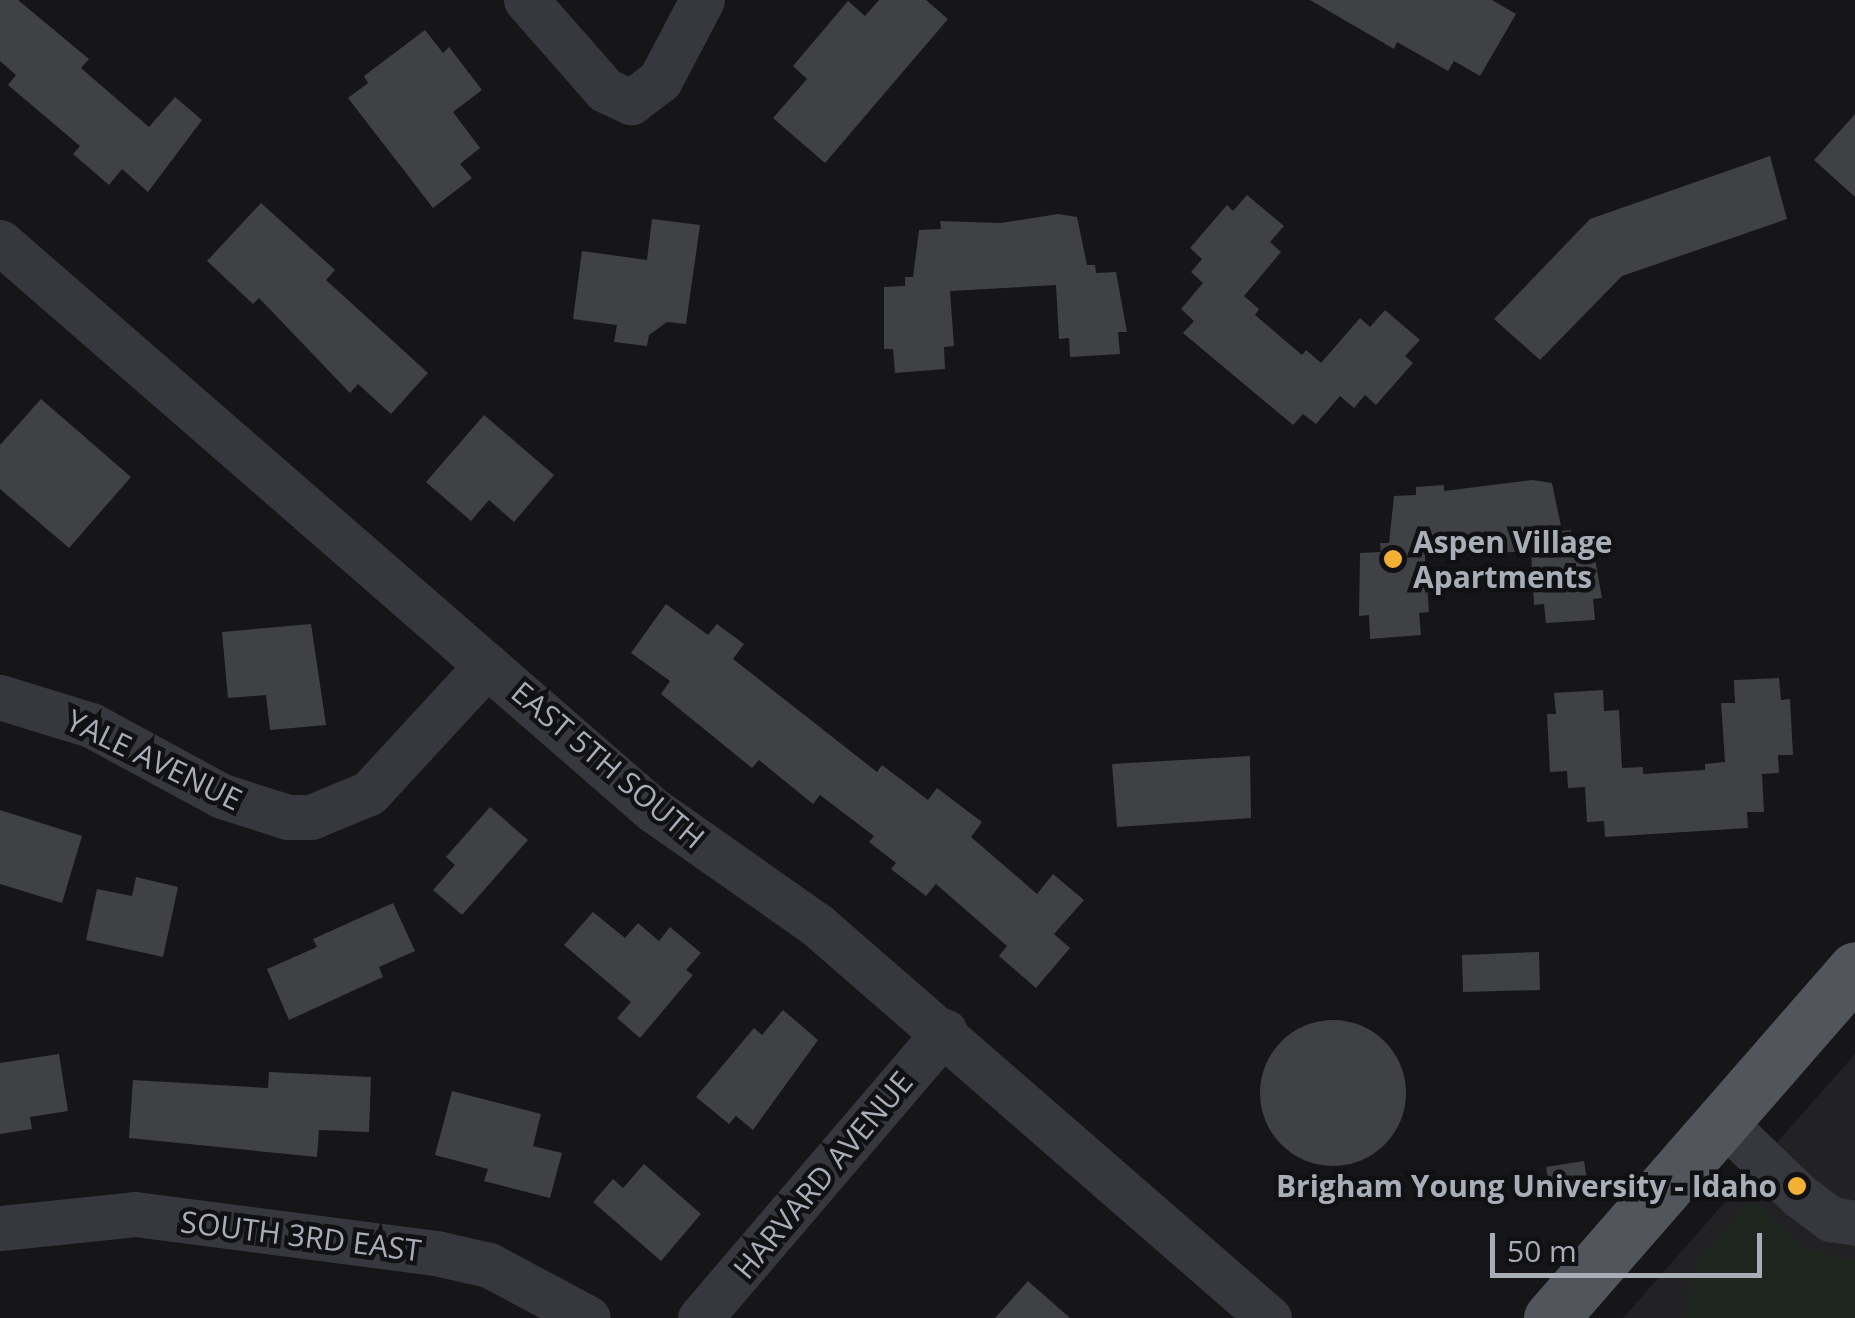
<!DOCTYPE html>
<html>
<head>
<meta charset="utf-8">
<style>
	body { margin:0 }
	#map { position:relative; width:1855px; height:1318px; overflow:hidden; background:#161618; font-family:"Open Sans",sans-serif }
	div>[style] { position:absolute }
	.built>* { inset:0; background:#222225 }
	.green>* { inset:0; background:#1e261f }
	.building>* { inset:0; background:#404145 }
	.round { border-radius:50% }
	.minor>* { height:45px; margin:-22.5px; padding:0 22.5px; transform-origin:22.5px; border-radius:22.5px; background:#37383d }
	.major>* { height:55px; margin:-27.5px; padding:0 27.5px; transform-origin:27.5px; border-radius:27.5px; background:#53555c }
	.dots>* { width:28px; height:28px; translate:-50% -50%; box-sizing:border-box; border:5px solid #111113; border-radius:50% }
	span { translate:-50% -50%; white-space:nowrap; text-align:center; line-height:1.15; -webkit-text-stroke:9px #111113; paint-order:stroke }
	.poi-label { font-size:30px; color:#a8adb8; font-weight:700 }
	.left { translate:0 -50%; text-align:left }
	.right { translate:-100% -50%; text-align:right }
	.street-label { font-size:30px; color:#a8adb8 }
	.scale { position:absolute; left:1490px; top:1233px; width:272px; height:45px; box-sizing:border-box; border:5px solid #a8adb8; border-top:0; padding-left:12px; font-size:30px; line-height:35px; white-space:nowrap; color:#a8adb8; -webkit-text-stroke:8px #111113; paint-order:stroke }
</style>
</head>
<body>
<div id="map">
	<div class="built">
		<div style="clip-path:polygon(1855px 1054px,1855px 1318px,1623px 1318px)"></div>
	</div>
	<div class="green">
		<div style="clip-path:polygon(1751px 1200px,1802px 1247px,1855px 1261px,1855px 1318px,1685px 1318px,1699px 1259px)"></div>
	</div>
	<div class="building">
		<div style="clip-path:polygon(0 0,18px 0,89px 59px,81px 68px,149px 127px,175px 97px,202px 120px,148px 192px,122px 169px,109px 185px,73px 154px,80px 146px,8px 85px,16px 75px,0 61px)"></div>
		<div style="clip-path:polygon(879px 0,926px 0,948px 19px,825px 163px,773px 118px,807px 79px,793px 66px,848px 1px,865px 16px)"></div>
		<div style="clip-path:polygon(1310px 0,1492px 0,1516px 14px,1480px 76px,1454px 61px,1448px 71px,1397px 42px,1394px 49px)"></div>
		<div style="clip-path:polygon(425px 30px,443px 53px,449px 47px,482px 90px,453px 112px,480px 148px,460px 164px,472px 178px,433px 208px,348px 98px,368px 83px,364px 76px)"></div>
		<div style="clip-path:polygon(1855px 114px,1855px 197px,1814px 160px)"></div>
		<div style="clip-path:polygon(1770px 156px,1787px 219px,1622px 276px,1540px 360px,1494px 319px,1590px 219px)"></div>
		<div style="clip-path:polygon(1247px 195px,1284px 226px,1270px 242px,1281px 252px,1244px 296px,1259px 309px,1255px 315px,1302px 355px,1306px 350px,1321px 363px,1360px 318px,1370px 327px,1385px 310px,1420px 340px,1405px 356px,1413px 363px,1376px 405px,1365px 395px,1354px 408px,1340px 396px,1316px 424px,1303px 414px,1293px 425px,1183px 333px,1194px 321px,1181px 309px,1203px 283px,1191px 272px,1202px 259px,1190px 248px,1227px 205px,1233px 211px)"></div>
		<div style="clip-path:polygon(261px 203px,335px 270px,326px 280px,428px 373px,391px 414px,358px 384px,350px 393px,259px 298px,253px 304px,207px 261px)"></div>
		<div style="clip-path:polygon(1058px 214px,1077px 217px,1087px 265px,1095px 265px,1096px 273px,1116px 272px,1127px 332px,1118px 332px,1120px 354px,1070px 357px,1069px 338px,1059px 339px,1056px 285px,950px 291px,954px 346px,944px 347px,945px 369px,895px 373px,893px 349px,884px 349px,884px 287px,905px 286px,905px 277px,913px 277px,919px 230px,941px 229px,940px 221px,1001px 223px)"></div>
		<div style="clip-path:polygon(652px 219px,700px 225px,686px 324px,667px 322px,649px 335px,647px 346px,614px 342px,617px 325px,573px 319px,582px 251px,647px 260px)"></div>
		<div style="clip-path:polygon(41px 399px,131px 477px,69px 548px,0 489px,0 445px)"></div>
		<div style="clip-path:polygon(484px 415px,554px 475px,514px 522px,489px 500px,471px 521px,426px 482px)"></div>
		<div style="clip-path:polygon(1533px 480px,1552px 483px,1562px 531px,1571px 530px,1571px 539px,1591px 537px,1602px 598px,1593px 599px,1595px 620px,1546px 623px,1544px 604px,1534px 605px,1531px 551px,1425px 557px,1429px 612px,1419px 613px,1421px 635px,1370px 639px,1369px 615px,1359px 616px,1360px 553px,1381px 552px,1380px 543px,1389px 543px,1394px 496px,1416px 495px,1416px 487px,1444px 485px,1444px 491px)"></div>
		<div style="clip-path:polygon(666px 604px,708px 635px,717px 624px,744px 644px,733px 659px,877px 772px,882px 765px,928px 800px,937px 788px,982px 822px,971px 837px,1037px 894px,1053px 874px,1084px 900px,1054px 934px,1070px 948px,1036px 988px,999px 956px,1007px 946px,936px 884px,926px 896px,891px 869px,896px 863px,869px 842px,874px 836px,820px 795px,813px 804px,759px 760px,752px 768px,661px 694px,670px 681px,631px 653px)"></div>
		<div style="clip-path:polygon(311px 624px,326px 725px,270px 730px,266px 695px,228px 698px,222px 632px)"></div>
		<div style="clip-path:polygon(1779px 678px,1781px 700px,1790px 699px,1793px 755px,1778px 755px,1779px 773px,1762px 774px,1764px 812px,1747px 812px,1748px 828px,1605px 837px,1604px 821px,1587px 822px,1585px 787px,1568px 788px,1567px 771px,1550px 772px,1547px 714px,1556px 714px,1554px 693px,1603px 690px,1604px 711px,1619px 710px,1622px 768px,1643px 767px,1643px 774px,1705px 770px,1705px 764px,1725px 762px,1721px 703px,1735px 703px,1734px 680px)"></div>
		<div style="clip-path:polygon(1250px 756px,1251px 818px,1117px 827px,1112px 764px)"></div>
		<div style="clip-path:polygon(490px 807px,528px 840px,462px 915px,433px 890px,455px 865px,446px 857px)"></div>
		<div style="clip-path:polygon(0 810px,82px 836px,62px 903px,0 884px)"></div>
		<div style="clip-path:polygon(136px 877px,178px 887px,163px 957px,86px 940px,97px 889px,132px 896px)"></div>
		<div style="clip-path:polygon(393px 903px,415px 951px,379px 967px,383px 977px,289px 1020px,267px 969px,317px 947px,313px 939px)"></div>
		<div style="clip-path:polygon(593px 912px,625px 938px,638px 923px,659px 941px,670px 927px,701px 953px,686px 970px,693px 975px,640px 1038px,617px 1018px,631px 1002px,564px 945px)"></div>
		<div style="clip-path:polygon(1539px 952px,1540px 990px,1463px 992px,1462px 955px)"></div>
		<div style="clip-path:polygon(783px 1010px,818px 1040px,753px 1130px,736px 1116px,729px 1124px,696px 1097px,754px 1028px,762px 1035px)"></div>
		<div class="round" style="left:1260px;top:1020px;width:146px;height:146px"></div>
		<div style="clip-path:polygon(59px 1054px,68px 1111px,30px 1117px,32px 1129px,0 1134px,0 1063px)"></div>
		<div style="clip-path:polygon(269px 1072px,371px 1077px,369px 1132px,319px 1130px,317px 1157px,129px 1138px,133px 1080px,268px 1088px)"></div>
		<div style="clip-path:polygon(452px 1091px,541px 1114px,533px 1146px,562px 1153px,550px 1198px,484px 1181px,488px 1169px,435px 1155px)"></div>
		<div style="clip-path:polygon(1584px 1161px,1589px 1193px,1551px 1199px,1546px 1167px)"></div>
		<div style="clip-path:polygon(644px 1164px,701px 1214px,661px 1261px,593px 1202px,613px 1179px,623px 1188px)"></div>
		<div style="clip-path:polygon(1028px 1281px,1070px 1318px,995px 1318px)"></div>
	</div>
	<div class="minor">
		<div style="left:526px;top:0;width:120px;rotate:48.7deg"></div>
		<div style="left:605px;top:90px;width:29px;rotate:25deg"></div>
		<div style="left:631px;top:102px;width:36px;rotate:-37deg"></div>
		<div style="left:660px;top:80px;width:90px;rotate:-62.3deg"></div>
		<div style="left:0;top:242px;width:864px;rotate:41.01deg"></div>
		<div style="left:652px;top:809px;width:202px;rotate:35.1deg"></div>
		<div style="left:817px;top:925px;width:599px;rotate:41.01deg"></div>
		<div style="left:0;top:697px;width:95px;rotate:17.1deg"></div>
		<div style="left:91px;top:725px;width:149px;rotate:28.5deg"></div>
		<div style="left:222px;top:796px;width:69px;rotate:17.7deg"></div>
		<div style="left:288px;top:817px;width:23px"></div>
		<div style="left:311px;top:817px;width:63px;rotate:-22.5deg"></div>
		<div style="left:369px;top:793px;width:174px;rotate:-47.3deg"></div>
		<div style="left:1723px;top:1122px;width:107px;rotate:43.9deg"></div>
		<div style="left:1800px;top:1196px;width:39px;rotate:37deg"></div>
		<div style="left:1831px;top:1219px;width:24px;rotate:9deg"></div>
		<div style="left:0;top:1228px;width:136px;rotate:-5.9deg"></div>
		<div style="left:135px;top:1214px;width:304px;rotate:7.4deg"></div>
		<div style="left:436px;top:1253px;width:54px;rotate:12.8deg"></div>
		<div style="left:489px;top:1265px;width:112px;rotate:28.2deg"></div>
		<div style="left:700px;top:1318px;width:377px;rotate:-49.5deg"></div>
	</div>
	<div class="major">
		<div style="left:1551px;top:1318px;width:463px;rotate:-48.9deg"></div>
	</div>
	<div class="dots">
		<div style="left:1393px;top:559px;background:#f2b134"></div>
		<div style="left:1797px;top:1186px;background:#f2b134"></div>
	</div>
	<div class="poi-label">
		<span class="left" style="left:1413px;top:559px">Aspen Village<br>Apartments</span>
		<span class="right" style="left:1777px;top:1186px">Brigham Young University - Idaho</span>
	</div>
	<div class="street-label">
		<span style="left:154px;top:760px;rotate:26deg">YALE AVENUE</span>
		<span style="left:608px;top:765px;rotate:40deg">EAST 5TH SOUTH</span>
		<span style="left:823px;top:1175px;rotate:-50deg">HARVARD AVENUE</span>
		<span style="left:301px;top:1236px;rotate:7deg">SOUTH 3RD EAST</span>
	</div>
	<div class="scale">50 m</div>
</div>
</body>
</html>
